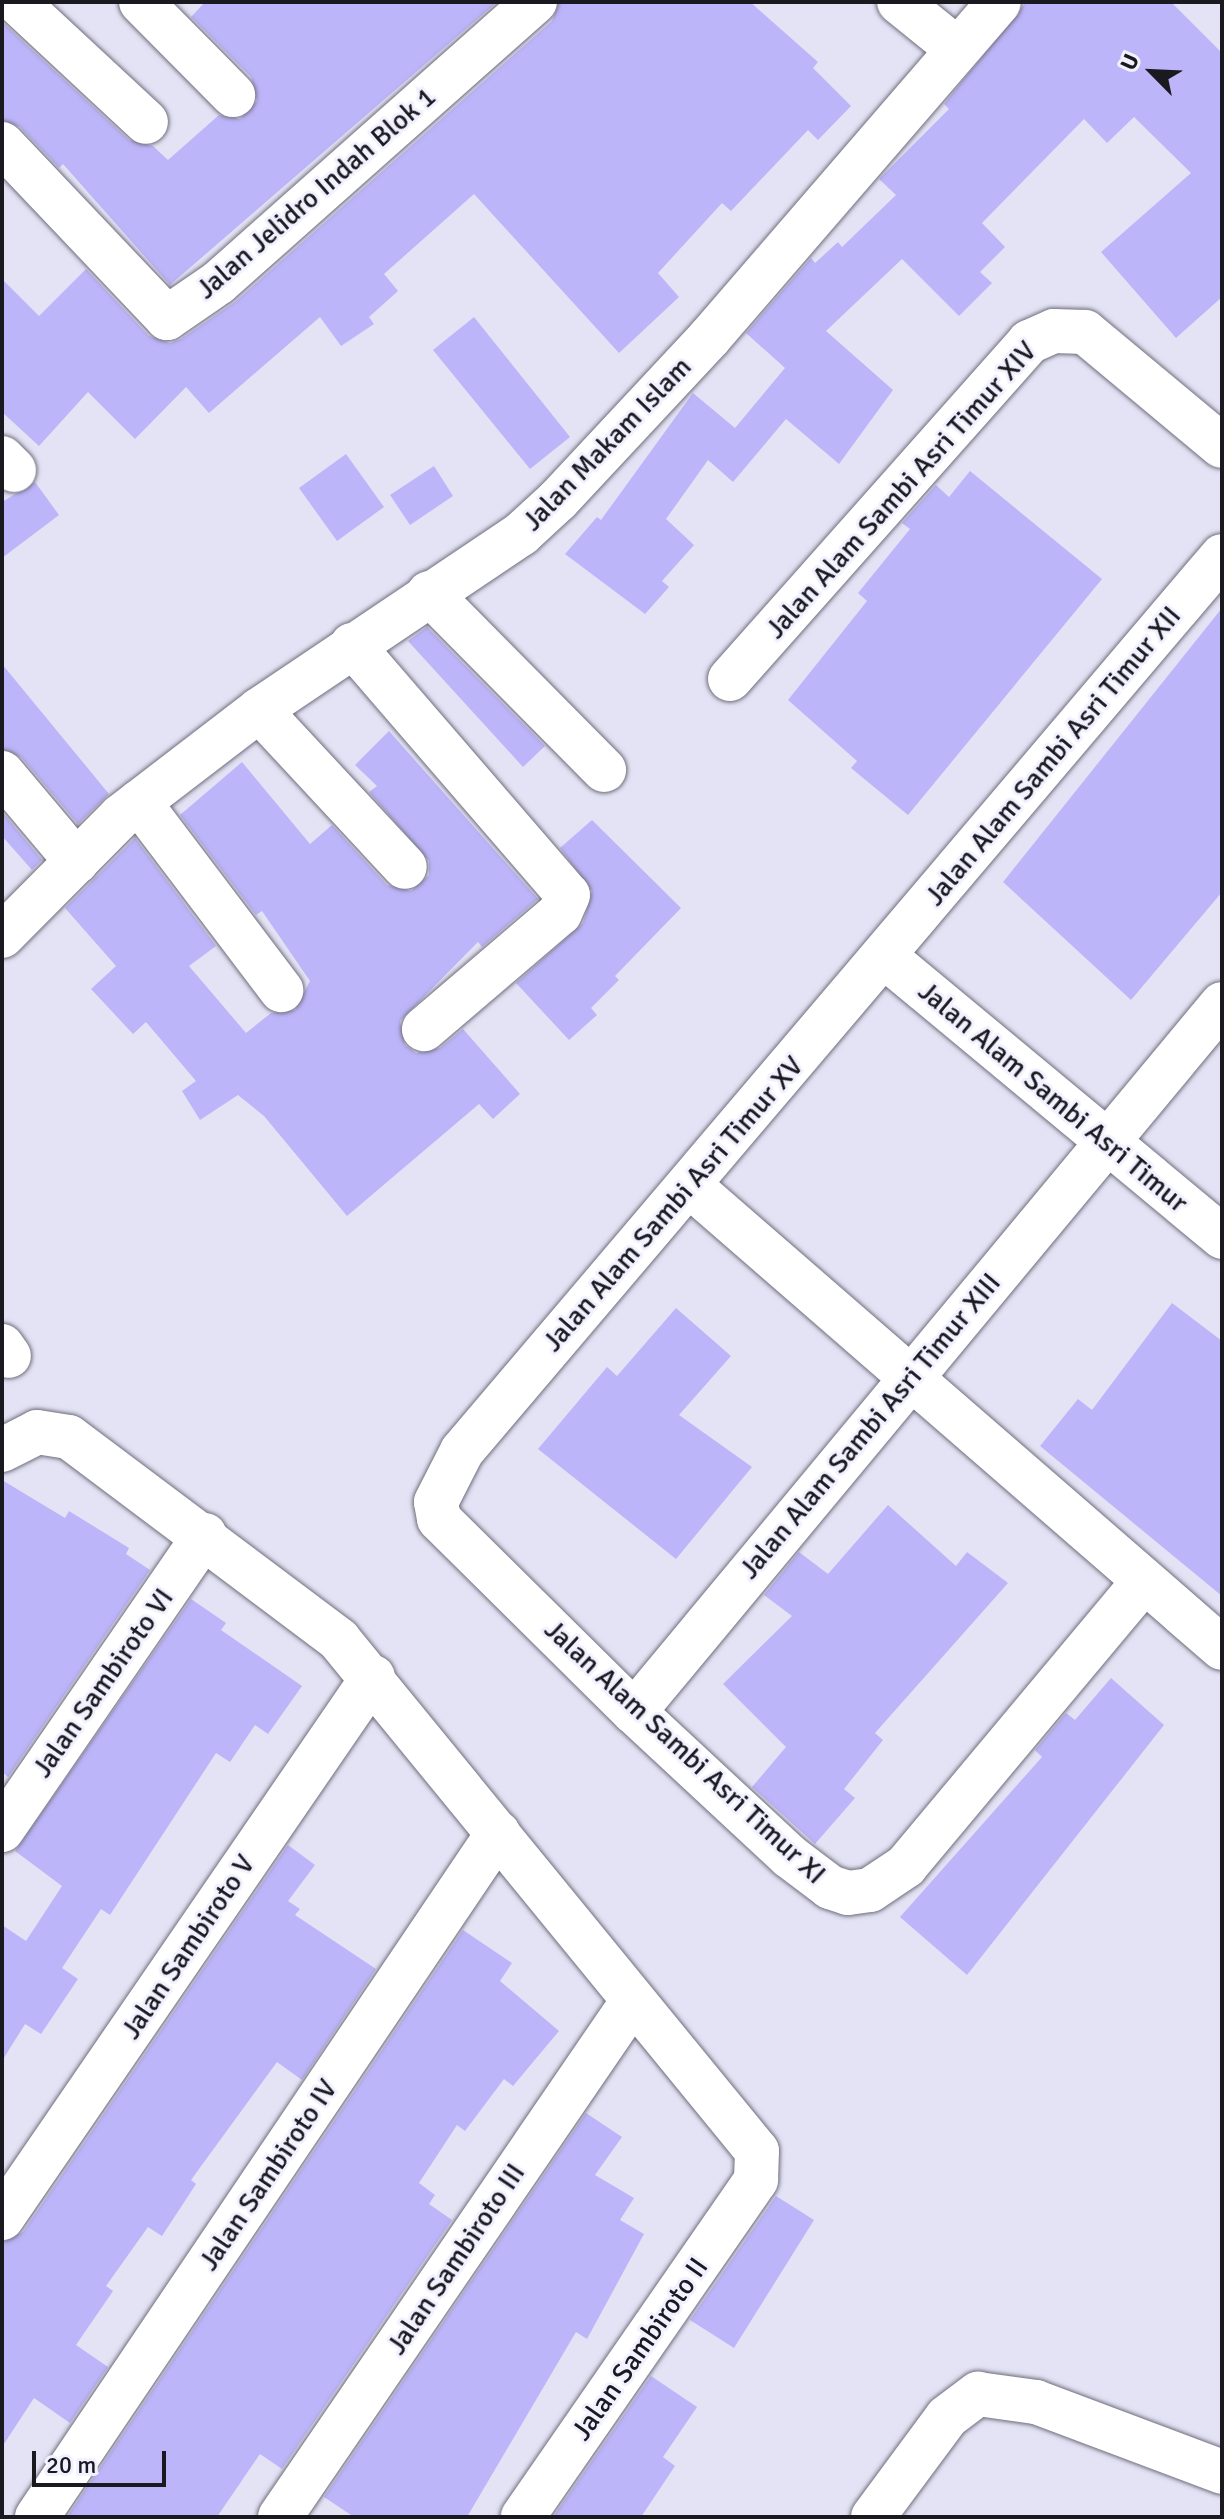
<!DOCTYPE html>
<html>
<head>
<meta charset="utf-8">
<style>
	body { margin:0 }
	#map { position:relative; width:1224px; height:2519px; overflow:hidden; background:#e4e3f5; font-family:Signika,sans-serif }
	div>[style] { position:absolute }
	.building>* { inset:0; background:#bdb5f9 }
	.roads { filter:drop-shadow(0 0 2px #6f6e7d) drop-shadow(0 0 2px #6f6e7d) }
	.minor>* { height:44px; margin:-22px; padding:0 22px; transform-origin:22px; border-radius:22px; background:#fff }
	span { translate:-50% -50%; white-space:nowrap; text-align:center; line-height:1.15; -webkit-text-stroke:6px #f2f1ff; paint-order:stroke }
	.street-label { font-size:28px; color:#1a191f }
	.frame { position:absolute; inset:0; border:4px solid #1a191f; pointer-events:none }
	.north { position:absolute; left:1112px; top:32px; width:80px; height:80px; -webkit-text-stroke:6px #f2f1ff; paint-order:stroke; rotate:294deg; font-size:22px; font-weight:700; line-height:32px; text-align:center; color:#1a191f }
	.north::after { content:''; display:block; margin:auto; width:28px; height:36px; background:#1a191f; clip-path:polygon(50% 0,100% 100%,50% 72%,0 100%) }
	.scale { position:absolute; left:32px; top:2451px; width:134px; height:36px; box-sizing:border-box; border:4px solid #1a191f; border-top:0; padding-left:10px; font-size:24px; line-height:28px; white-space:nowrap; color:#1a191f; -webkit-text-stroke:6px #f2f1ff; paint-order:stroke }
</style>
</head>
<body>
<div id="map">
	<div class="building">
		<div style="clip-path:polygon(205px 2px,497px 2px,170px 285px,63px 164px,59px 168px,20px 127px,2px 120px,2px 22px,129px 140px,153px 146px,168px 160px,219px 115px,240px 119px,257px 101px,251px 77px,191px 17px)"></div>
		<div style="clip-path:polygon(559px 2px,750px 2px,818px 62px,813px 68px,851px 106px,818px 140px,808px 130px,731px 211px,722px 203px,658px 273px,679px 297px,619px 353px,474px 194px,384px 274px,398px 291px,369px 317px,374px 324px,341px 346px,320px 317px,209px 413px,186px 387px,135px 439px,88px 392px,39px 446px,2px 412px,2px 279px,39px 316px,86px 269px,149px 336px,170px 343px,181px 339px,235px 302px,552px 21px)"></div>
		<div style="clip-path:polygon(1171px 2px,1222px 53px,1222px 297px,1176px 338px,1101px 252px,1191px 173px,1134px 117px,1107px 143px,1084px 119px,982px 223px,1005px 247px,980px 272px,992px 283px,959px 316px,902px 259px,826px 331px,893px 390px,839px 464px,786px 419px,733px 482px,708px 460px,666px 519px,694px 545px,662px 581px,669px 587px,645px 614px,565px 554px,597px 517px,601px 520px,693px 393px,735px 428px,785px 368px,746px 333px,811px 258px,815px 263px,838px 242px,842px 247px,896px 195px,879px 179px,949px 109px,944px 104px,1026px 2px)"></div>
		<div style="clip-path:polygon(474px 317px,570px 437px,530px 469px,433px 350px)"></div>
		<div style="clip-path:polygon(346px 454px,384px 507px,337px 541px,299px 488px)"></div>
		<div style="clip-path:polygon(434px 466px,453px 496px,410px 525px,390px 495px)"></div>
		<div style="clip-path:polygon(970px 471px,1102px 579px,908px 815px,851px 768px,857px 761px,788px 700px,867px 601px,858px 593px,910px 529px,902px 523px,936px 485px,949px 497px)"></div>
		<div style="clip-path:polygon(35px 482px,59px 515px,2px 558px,2px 502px)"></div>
		<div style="clip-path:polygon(1222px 608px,1222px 892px,1131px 1000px,1003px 882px)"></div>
		<div style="clip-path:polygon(427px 627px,545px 746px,523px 767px,408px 641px)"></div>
		<div style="clip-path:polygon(2px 664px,109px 794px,78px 824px,21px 757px,2px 749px)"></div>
		<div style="clip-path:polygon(389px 731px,538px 899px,482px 947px,478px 942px,400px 1021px,405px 1045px,416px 1053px,440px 1048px,463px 1029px,520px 1094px,493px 1119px,479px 1104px,347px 1216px,264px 1116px,238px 1095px,200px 1120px,182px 1091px,196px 1081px,146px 1022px,133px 1034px,91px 989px,116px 966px,65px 908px,135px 838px,216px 946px,189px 966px,246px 1033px,271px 1013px,295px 1010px,310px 981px,262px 911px,256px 915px,180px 815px,242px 762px,310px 844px,332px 825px,387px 885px,411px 891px,429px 875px,429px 861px,369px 792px,377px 786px,355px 765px)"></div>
		<div style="clip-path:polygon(2px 812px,42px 860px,32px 870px,2px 836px)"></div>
		<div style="clip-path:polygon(592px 820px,681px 908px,615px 976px,619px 980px,591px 1008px,597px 1015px,569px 1040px,516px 983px,583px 923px,592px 891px,560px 848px)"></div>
		<div style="clip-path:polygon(1172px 1303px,1222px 1341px,1222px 1596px,1040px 1446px,1078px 1399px,1092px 1410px)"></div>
		<div style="clip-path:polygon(676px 1308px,731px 1356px,679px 1415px,752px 1467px,676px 1559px,538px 1449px,607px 1367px,617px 1376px)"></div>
		<div style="clip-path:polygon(2px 1480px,65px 1518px,69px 1511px,129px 1548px,126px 1554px,150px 1570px,8px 1777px,2px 1772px)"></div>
		<div style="clip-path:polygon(888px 1505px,956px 1566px,967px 1552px,1008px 1583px,875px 1733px,883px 1740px,844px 1789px,855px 1798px,815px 1844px,752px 1787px,786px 1747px,723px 1684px,792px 1616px,764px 1595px,799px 1552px,828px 1574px)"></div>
		<div style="clip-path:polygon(191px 1599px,226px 1623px,221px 1630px,302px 1686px,268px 1734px,255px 1725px,230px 1762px,216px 1753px,110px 1915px,101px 1909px,62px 1968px,78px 1979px,41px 2034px,25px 2024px,2px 2061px,2px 1925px,26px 1941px,62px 1886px,15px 1851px)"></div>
		<div style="clip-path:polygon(1111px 1678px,1164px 1725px,967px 1975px,900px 1917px,1042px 1757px,1035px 1750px,1066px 1713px,1075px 1720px)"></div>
		<div style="clip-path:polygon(288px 1845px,315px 1865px,288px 1901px,300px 1909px,295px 1915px,376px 1969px,302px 2080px,277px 2062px,191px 2180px,196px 2184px,162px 2236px,148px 2227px,106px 2286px,113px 2291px,76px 2345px,108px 2367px,70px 2423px,34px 2398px,2px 2447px,2px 2243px,23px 2232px)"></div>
		<div style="clip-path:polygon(463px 1930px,512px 1963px,500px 1981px,559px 2031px,513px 2086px,504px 2079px,465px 2131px,457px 2125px,419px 2183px,435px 2195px,429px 2204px,452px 2220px,282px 2469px,260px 2454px,217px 2517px,67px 2517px)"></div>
		<div style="clip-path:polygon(586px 2113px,622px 2137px,595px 2175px,634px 2198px,620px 2220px,644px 2234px,587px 2339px,576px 2332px,467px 2517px,354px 2517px,324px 2497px)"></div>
		<div style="clip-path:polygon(776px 2196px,814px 2220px,734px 2348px,690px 2320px)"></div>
		<div style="clip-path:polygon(651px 2376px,697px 2407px,663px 2457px,675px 2466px,641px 2517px,553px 2517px)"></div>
	</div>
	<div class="roads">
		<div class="minor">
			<div style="left:17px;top:2px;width:176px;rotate:42.9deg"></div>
			<div style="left:141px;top:2px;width:131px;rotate:45.3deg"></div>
			<div style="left:899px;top:2px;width:73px;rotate:38.9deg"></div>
			<div style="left:2px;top:144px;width:240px;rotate:46.5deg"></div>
			<div style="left:167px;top:318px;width:62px;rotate:-34.5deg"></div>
			<div style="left:218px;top:283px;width:424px;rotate:-41.6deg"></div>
			<div style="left:2px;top:458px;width:17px;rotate:45deg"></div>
			<div style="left:429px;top:593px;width:249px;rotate:45.3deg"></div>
			<div style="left:352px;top:645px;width:330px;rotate:49.2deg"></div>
			<div style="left:568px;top:895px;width:20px;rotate:114deg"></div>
			<div style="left:560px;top:913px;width:179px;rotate:139.5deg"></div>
			<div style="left:730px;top:679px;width:451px;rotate:-48.4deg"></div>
			<div style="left:1029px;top:342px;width:27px;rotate:-24deg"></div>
			<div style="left:1054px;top:331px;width:31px;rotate:2deg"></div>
			<div style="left:1085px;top:332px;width:178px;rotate:39.8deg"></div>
			<div style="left:259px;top:710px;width:214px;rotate:47.1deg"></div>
			<div style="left:2px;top:773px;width:116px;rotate:49.9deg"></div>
			<div style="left:139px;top:802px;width:236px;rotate:52.9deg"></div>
			<div style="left:2px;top:936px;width:169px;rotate:-45.2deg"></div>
			<div style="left:121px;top:816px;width:174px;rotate:-37.5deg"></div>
			<div style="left:259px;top:710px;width:316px;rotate:-33.9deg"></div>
			<div style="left:521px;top:534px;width:50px;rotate:-42.6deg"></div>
			<div style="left:558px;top:500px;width:223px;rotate:-47deg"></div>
			<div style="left:710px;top:337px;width:442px;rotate:-49.2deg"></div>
			<div style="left:884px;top:956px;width:440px;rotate:39.7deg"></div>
			<div style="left:689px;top:1185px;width:706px;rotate:40.98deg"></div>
			<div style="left:2px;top:1346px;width:12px;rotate:55deg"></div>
			<div style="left:2px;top:1450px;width:39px;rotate:-27deg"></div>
			<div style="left:37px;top:1432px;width:32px;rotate:9deg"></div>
			<div style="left:69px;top:1437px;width:338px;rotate:36.9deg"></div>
			<div style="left:339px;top:1640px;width:660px;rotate:50.72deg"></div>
			<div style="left:757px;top:2151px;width:29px;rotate:92deg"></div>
			<div style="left:756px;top:2180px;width:410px;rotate:124.7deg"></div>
			<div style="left:1144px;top:1581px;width:371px;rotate:129.9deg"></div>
			<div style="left:906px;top:1866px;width:43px;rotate:146.3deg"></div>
			<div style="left:870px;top:1890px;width:22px;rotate:172deg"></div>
			<div style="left:848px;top:1893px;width:19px;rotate:-162deg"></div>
			<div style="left:830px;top:1887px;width:51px;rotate:-142.9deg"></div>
			<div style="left:789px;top:1856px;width:212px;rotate:-137.1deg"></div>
			<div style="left:634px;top:1712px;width:274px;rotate:-135.3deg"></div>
			<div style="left:439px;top:1519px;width:17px;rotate:-100deg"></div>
			<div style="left:436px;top:1502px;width:57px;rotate:-63deg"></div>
			<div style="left:462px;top:1451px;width:1174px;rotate:-49.66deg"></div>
			<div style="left:634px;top:1712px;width:920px;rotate:-50.29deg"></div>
			<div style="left:2px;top:1830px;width:358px;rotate:-55.5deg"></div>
			<div style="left:2px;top:2218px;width:656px;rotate:-55.56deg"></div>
			<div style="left:37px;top:2517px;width:825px;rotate:-56.02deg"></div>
			<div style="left:280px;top:2517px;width:624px;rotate:-55.65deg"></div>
			<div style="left:873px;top:2517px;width:124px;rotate:-53.5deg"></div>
			<div style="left:947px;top:2417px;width:39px;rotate:-37deg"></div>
			<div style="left:978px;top:2394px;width:59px;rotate:7.9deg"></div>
			<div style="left:1036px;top:2402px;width:199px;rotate:20.6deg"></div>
		</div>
	</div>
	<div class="street-label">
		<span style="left:316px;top:193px;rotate:-41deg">Jalan Jelidro Indah Blok 1</span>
		<span style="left:607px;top:444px;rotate:-46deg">Jalan Makam Islam</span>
		<span style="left:901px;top:490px;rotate:-48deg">Jalan Alam Sambi Asri Timur XIV</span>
		<span style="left:1053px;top:756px;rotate:-50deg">Jalan Alam Sambi Asri Timur XII</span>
		<span style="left:1053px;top:1097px;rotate:40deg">Jalan Alam Sambi Asri Timur</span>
		<span style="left:673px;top:1204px;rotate:-49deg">Jalan Alam Sambi Asri Timur XV</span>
		<span style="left:870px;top:1426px;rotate:-50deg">Jalan Alam Sambi Asri Timur XIII</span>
		<span style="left:103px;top:1683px;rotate:-55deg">Jalan Sambiroto VI</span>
		<span style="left:685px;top:1752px;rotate:43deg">Jalan Alam Sambi Asri Timur XI</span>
		<span style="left:188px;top:1947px;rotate:-56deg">Jalan Sambiroto V</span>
		<span style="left:268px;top:2175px;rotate:-56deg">Jalan Sambiroto IV</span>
		<span style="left:456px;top:2259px;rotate:-56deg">Jalan Sambiroto III</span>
		<span style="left:640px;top:2349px;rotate:-55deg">Jalan Sambiroto II</span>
	</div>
	<div class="frame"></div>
	<div class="north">U</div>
	<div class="scale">20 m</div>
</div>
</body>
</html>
